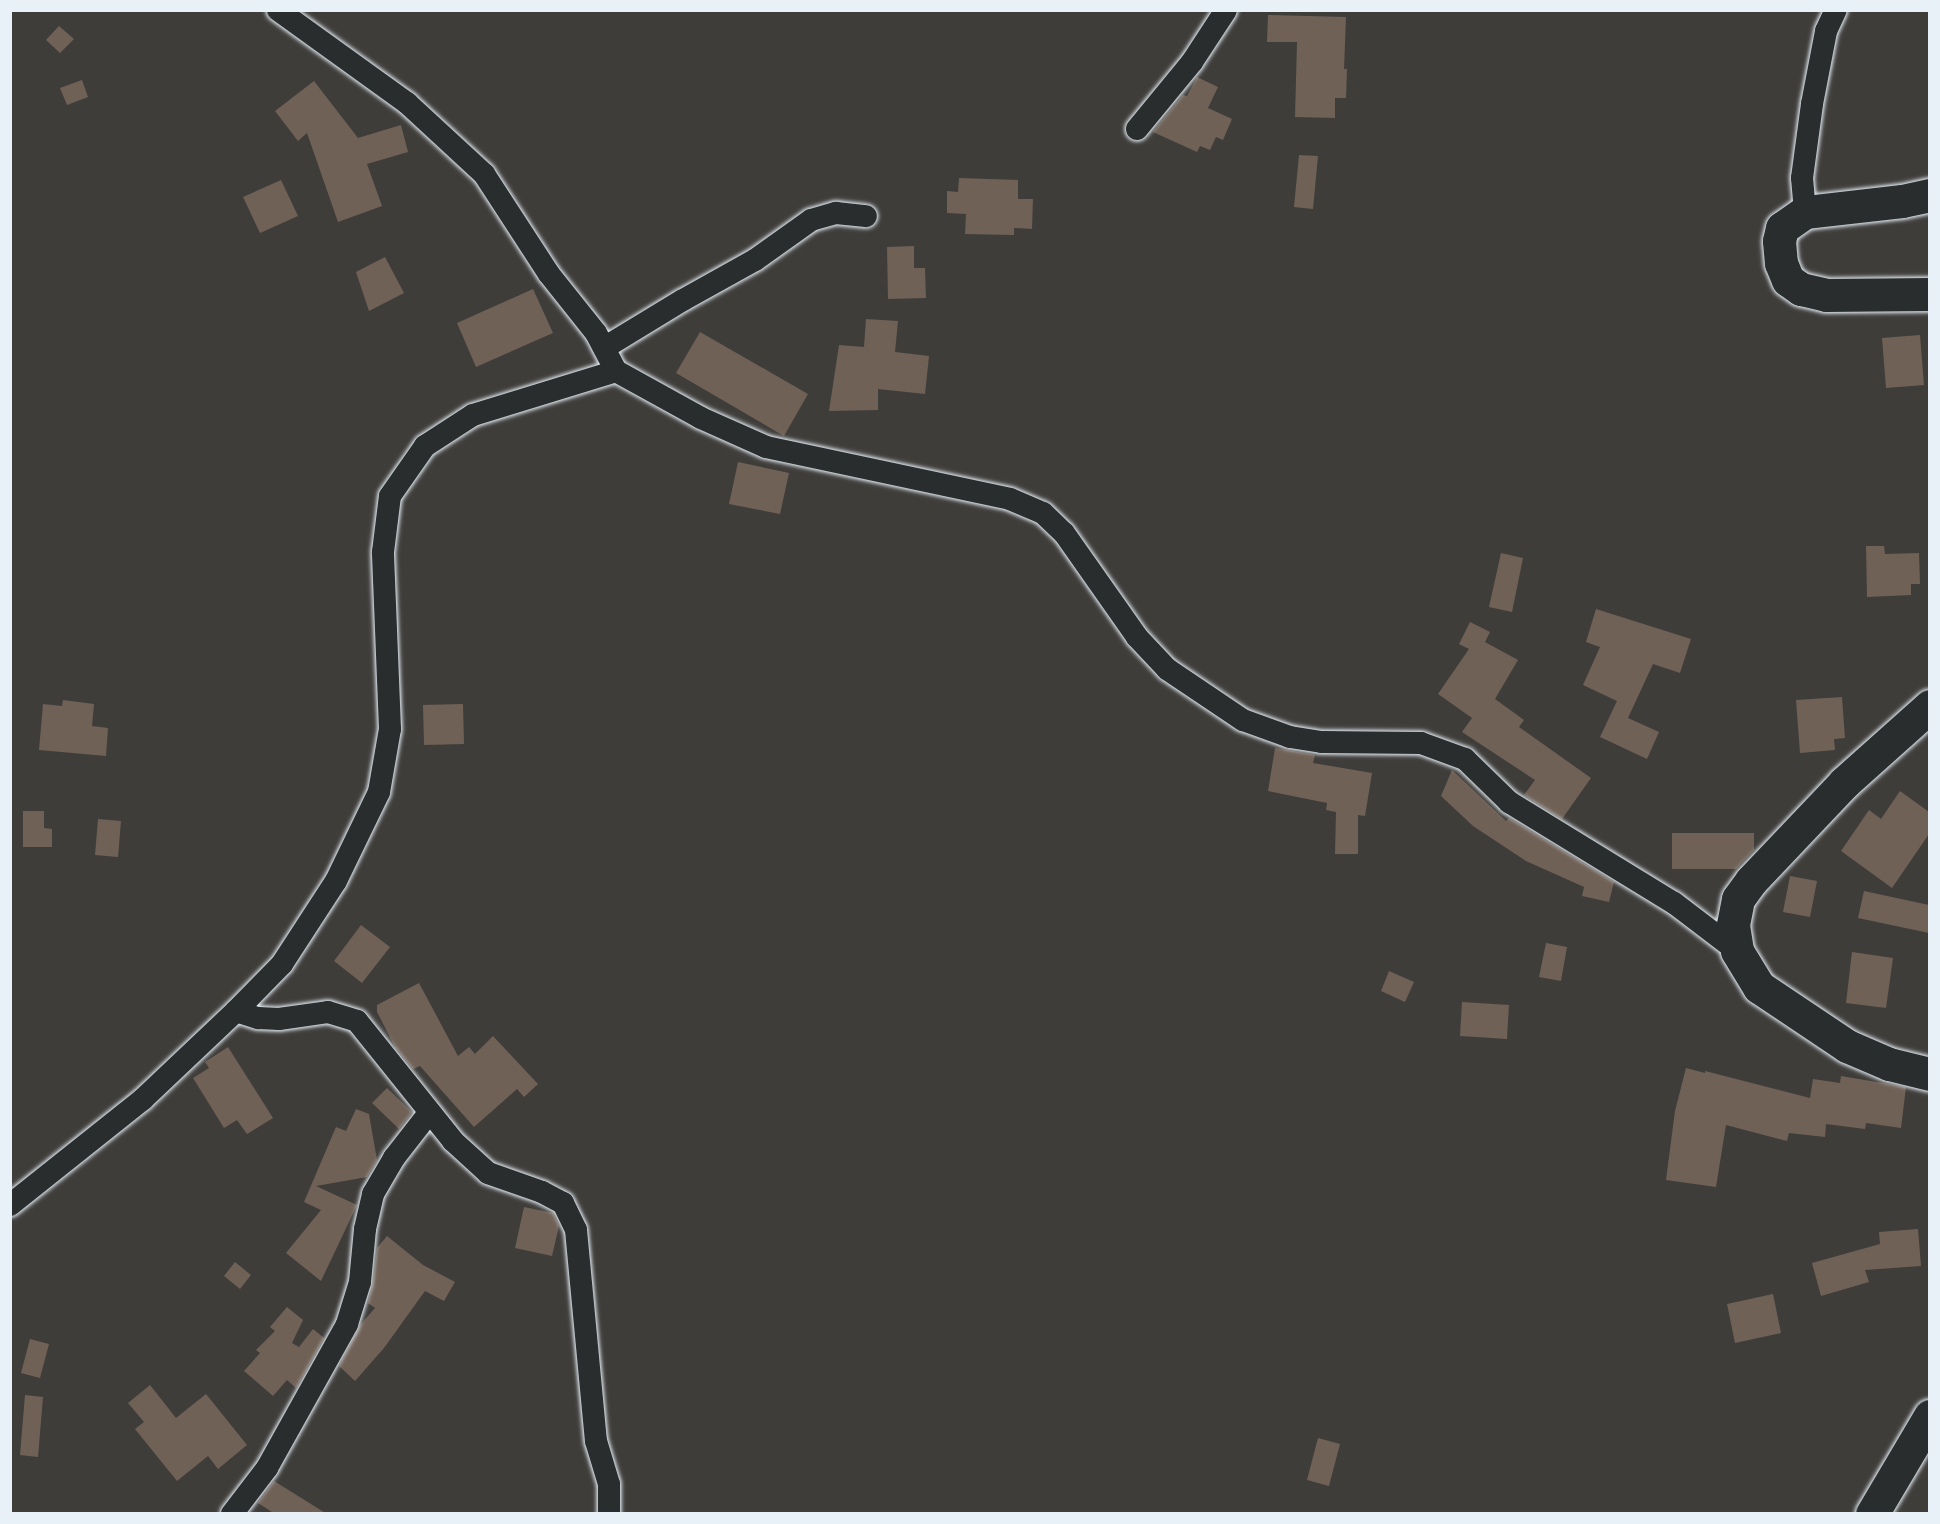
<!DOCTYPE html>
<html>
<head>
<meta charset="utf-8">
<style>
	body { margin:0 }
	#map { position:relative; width:1940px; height:1524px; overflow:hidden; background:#3f3d3a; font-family:Mali,sans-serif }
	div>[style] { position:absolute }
	.building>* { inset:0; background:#706156 }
	.roads { filter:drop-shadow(0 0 2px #e8f1f8) drop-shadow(0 0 2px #e8f1f8) }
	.minor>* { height:22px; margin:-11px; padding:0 11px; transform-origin:11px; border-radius:11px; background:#2a2d2e }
	.secondary>* { height:33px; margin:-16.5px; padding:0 16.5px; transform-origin:16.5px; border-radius:16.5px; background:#2a2d2e }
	span { translate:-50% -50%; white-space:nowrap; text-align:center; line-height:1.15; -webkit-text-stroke:5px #2a2d2e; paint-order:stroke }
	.frame { position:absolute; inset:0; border:12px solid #e8f1f8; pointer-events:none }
</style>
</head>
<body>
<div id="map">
	<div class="building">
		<div style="clip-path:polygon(1268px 15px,1346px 17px,1344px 69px,1347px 69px,1346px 98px,1335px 98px,1335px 118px,1295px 117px,1297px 42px,1267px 42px)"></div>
		<div style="clip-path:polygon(59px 26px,74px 39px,60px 53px,46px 40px)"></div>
		<div style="clip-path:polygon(1197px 77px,1218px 87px,1208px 108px,1232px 119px,1223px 140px,1216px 137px,1210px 150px,1200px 146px,1197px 152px,1153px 132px,1183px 95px,1187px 96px)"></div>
		<div style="clip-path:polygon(82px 80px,88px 97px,67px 105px,60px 88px)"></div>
		<div style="clip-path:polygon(314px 81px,358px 138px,401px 125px,408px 152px,367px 164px,382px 206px,338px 222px,307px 133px,298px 141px,275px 111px)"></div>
		<div style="clip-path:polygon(1299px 155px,1318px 156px,1313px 209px,1294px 207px)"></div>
		<div style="clip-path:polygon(959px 178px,1018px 180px,1018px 199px,1033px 199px,1032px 229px,1014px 228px,1014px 235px,965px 234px,966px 214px,947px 213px,947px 191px,958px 192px)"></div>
		<div style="clip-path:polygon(281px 180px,298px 216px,260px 233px,243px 197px)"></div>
		<div style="clip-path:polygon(914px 246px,914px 268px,925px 268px,926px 298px,888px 299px,887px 247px)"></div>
		<div style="clip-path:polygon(385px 257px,404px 293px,369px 311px,356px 272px)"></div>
		<div style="clip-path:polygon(533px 289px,553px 333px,476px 367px,457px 323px)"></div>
		<div style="clip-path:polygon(866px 319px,898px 321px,895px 352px,929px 356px,925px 394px,878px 389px,878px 410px,829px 411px,839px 345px,864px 347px)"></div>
		<div style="clip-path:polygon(700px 332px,808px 394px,784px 436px,676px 373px)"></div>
		<div style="clip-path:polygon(1920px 335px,1924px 385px,1886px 388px,1882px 338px)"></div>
		<div style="clip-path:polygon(738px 462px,789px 473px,780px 514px,729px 504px)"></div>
		<div style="clip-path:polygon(1866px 546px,1884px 546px,1885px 554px,1919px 553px,1920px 584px,1911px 584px,1911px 595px,1867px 597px)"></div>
		<div style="clip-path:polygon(1501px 553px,1523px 558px,1512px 612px,1489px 607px)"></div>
		<div style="clip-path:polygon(1596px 609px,1691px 639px,1680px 673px,1653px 664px,1628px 718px,1659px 732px,1647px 759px,1600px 737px,1617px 701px,1583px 685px,1600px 647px,1586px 642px)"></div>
		<div style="clip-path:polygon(1470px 622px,1490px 632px,1485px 642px,1518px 660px,1495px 699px,1524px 720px,1519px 727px,1591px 778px,1562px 819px,1524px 795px,1535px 780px,1462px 732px,1472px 718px,1438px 694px,1469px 649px,1459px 644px)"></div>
		<div style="clip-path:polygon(1842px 697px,1845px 738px,1834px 739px,1835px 750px,1800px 753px,1796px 700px)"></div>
		<div style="clip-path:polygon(63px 700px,94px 704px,92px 726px,108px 728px,106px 756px,39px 750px,43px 704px,62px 706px)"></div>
		<div style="clip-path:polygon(463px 704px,464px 744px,424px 745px,423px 705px)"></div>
		<div style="clip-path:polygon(1275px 748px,1315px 755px,1313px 763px,1372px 773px,1365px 816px,1358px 815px,1358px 854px,1335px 854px,1336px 812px,1326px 810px,1327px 803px,1268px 791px)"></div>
		<div style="clip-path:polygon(1452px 770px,1506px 821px,1509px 818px,1614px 882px,1609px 902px,1582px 896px,1584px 887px,1526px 861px,1473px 826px,1441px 796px)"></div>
		<div style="clip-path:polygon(1900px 791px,1929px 812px,1929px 834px,1892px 888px,1841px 851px,1869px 810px,1881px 819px)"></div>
		<div style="clip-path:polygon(23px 811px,44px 811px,44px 828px,52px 829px,52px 847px,23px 847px)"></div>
		<div style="clip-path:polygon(98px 819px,121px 821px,118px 857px,95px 855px)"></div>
		<div style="clip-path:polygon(1672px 833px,1754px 833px,1754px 850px,1736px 869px,1672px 869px)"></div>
		<div style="clip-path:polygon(1790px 876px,1817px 881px,1810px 917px,1783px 912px)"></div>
		<div style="clip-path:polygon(1864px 891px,1929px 905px,1929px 933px,1858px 918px)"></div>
		<div style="clip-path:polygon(361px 925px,390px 947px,362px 983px,334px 961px)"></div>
		<div style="clip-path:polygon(1546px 943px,1567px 947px,1561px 981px,1539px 977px)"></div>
		<div style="clip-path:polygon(1852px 952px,1893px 958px,1886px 1008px,1846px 1003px)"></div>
		<div style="clip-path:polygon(1389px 971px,1414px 982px,1405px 1002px,1381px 991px)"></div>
		<div style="clip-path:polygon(419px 983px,458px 1056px,469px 1047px,475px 1054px,493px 1036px,538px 1084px,524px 1097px,517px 1089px,474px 1127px,420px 1066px,413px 1069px,395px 1047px,377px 1012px,377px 1005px)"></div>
		<div style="clip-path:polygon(1462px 1002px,1509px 1005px,1507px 1039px,1460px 1036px)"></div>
		<div style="clip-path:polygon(228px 1047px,273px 1118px,247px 1134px,237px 1120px,224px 1128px,193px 1078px,209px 1068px,205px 1062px)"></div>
		<div style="clip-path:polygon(1686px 1068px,1705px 1073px,1705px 1071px,1810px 1098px,1813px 1079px,1840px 1083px,1841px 1076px,1906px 1087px,1901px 1128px,1866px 1123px,1865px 1129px,1826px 1124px,1825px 1137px,1789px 1133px,1787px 1141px,1726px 1125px,1716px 1187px,1666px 1180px,1675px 1111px)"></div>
		<div style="clip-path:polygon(387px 1088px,412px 1112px,399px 1129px,372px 1103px)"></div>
		<div style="clip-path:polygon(356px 1109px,369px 1114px,377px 1160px,367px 1177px,316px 1186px,357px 1205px,321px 1281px,286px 1253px,321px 1210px,304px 1202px,336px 1127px,346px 1131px)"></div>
		<div style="clip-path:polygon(524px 1207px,553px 1213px,559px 1226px,552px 1256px,515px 1248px)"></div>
		<div style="clip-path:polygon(1918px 1229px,1921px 1266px,1865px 1270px,1869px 1282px,1821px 1296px,1812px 1263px,1880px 1244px,1879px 1232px)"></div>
		<div style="clip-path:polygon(387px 1236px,423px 1265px,455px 1282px,444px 1301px,425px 1291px,384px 1348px,355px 1381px,339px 1366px,361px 1324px,375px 1308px,368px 1303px,373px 1283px,377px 1248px)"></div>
		<div style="clip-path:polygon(235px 1262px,251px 1275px,240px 1289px,224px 1276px)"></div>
		<div style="clip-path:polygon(1773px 1294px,1781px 1333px,1735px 1343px,1727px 1304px)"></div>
		<div style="clip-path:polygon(287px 1307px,303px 1320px,292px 1343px,299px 1347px,313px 1329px,324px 1338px,296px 1388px,287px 1380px,273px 1396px,244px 1371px,260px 1353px,256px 1350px,275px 1331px,270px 1327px)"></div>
		<div style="clip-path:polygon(30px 1339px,49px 1344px,40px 1378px,21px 1373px)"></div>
		<div style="clip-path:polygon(150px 1385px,176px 1418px,206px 1394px,247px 1445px,218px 1469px,208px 1456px,177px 1481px,135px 1429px,144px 1422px,128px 1403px)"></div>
		<div style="clip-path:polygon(25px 1395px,43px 1397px,38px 1457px,20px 1455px)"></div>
		<div style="clip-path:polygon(1318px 1438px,1340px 1444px,1329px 1486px,1307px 1480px)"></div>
		<div style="clip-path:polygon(274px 1481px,327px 1514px,275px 1514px,258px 1503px)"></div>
	</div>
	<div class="roads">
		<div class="minor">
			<div style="left:278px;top:10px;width:159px;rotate:35.8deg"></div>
			<div style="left:407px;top:103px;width:105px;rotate:42.7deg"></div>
			<div style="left:484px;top:174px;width:119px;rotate:57deg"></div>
			<div style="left:549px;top:274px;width:75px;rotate:51.5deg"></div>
			<div style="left:596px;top:333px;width:43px;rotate:62.2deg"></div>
			<div style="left:1137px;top:129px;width:87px;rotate:-50.6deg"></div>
			<div style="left:1192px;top:62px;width:62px;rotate:-56.8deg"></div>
			<div style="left:1805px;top:212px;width:34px;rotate:-95deg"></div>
			<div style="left:1802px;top:178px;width:75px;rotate:-82.3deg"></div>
			<div style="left:1812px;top:104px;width:74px;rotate:-79.1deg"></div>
			<div style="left:1826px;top:31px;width:23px;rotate:-65deg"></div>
			<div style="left:604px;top:348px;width:92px;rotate:-31.3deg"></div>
			<div style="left:683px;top:300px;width:82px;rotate:-29.1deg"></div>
			<div style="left:755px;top:260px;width:69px;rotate:-35.5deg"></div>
			<div style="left:811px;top:220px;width:26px;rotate:-16deg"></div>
			<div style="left:836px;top:213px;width:30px;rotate:6deg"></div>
			<div style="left:236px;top:1011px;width:23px;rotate:18deg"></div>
			<div style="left:258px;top:1018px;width:21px;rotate:3deg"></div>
			<div style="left:279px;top:1019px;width:49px;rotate:-8.1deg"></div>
			<div style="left:328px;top:1012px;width:30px;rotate:17deg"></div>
			<div style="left:357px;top:1021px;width:154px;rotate:51.3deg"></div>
			<div style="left:453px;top:1141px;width:47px;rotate:42.4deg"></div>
			<div style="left:488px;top:1173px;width:57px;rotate:19.4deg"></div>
			<div style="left:542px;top:1192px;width:24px;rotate:28deg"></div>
			<div style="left:563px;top:1203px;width:30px;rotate:64deg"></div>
			<div style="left:576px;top:1230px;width:212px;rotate:84.6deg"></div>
			<div style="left:596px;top:1441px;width:45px;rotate:73.2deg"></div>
			<div style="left:609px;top:1484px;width:30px;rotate:90deg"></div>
			<div style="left:10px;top:1205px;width:169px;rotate:-38.5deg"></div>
			<div style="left:142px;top:1100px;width:129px;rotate:-43.4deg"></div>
			<div style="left:236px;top:1011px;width:66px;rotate:-45.6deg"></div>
			<div style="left:282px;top:964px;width:99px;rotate:-57deg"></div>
			<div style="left:336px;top:881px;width:99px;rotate:-64.2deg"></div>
			<div style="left:379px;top:792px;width:64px;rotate:-80.1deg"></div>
			<div style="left:390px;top:729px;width:177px;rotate:-92.3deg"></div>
			<div style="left:383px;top:552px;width:56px;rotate:-82.9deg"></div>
			<div style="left:390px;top:496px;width:61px;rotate:-55deg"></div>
			<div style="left:425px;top:446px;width:57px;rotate:-32.9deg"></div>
			<div style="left:473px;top:415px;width:150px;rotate:-17.1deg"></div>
			<div style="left:616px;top:371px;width:97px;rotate:28.9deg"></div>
			<div style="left:701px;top:418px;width:71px;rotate:24deg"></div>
			<div style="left:766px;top:447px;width:249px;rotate:12deg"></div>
			<div style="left:1010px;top:499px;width:36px;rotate:23deg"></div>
			<div style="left:1043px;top:513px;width:29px;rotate:44deg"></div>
			<div style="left:1064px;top:533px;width:127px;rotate:54.9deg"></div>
			<div style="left:1137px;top:637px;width:44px;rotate:46.8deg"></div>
			<div style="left:1167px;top:669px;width:92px;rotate:33.9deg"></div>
			<div style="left:1243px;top:720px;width:50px;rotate:19.9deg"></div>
			<div style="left:1290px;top:737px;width:32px;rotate:9deg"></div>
			<div style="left:1322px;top:742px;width:99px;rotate:0.6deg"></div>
			<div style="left:1421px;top:743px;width:47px;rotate:20deg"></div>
			<div style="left:1465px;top:759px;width:62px;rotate:44.3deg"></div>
			<div style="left:1509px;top:802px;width:193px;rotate:31.5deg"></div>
			<div style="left:1674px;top:903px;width:79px;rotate:37.3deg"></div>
			<div style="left:232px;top:1514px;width:58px;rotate:-52.7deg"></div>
			<div style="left:267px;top:1468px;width:165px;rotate:-60.9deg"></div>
			<div style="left:347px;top:1324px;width:44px;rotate:-72.8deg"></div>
			<div style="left:360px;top:1282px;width:53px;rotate:-84.6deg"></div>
			<div style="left:365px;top:1229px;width:36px;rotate:-77deg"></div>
			<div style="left:373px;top:1194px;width:42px;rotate:-59.7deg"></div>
			<div style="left:394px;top:1158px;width:57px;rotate:-52.1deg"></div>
		</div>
		<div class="secondary">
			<div style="left:1930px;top:195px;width:29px;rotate:168deg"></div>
			<div style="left:1902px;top:201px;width:98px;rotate:173.5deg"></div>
			<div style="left:1805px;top:212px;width:28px;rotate:145deg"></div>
			<div style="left:1782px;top:228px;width:13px;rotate:103deg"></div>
			<div style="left:1779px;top:241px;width:22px;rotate:85deg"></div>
			<div style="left:1781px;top:263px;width:18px;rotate:68deg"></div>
			<div style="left:1788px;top:280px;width:16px;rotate:35deg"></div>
			<div style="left:1801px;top:289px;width:26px;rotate:13deg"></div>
			<div style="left:1826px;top:295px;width:104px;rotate:-0.6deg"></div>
			<div style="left:1930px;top:706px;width:115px;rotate:138.2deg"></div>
			<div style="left:1844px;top:783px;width:135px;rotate:133.5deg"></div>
			<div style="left:1751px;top:881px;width:22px;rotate:126deg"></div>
			<div style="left:1738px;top:899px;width:26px;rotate:101deg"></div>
			<div style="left:1733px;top:925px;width:26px;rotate:81deg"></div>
			<div style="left:1737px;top:951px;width:42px;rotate:58.6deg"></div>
			<div style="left:1759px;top:987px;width:106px;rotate:33.8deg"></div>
			<div style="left:1847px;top:1046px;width:46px;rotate:23.2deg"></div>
			<div style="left:1889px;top:1064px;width:42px;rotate:13.7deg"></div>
			<div style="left:1872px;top:1514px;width:114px;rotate:-59.4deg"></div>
		</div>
	</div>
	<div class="frame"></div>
</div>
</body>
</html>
